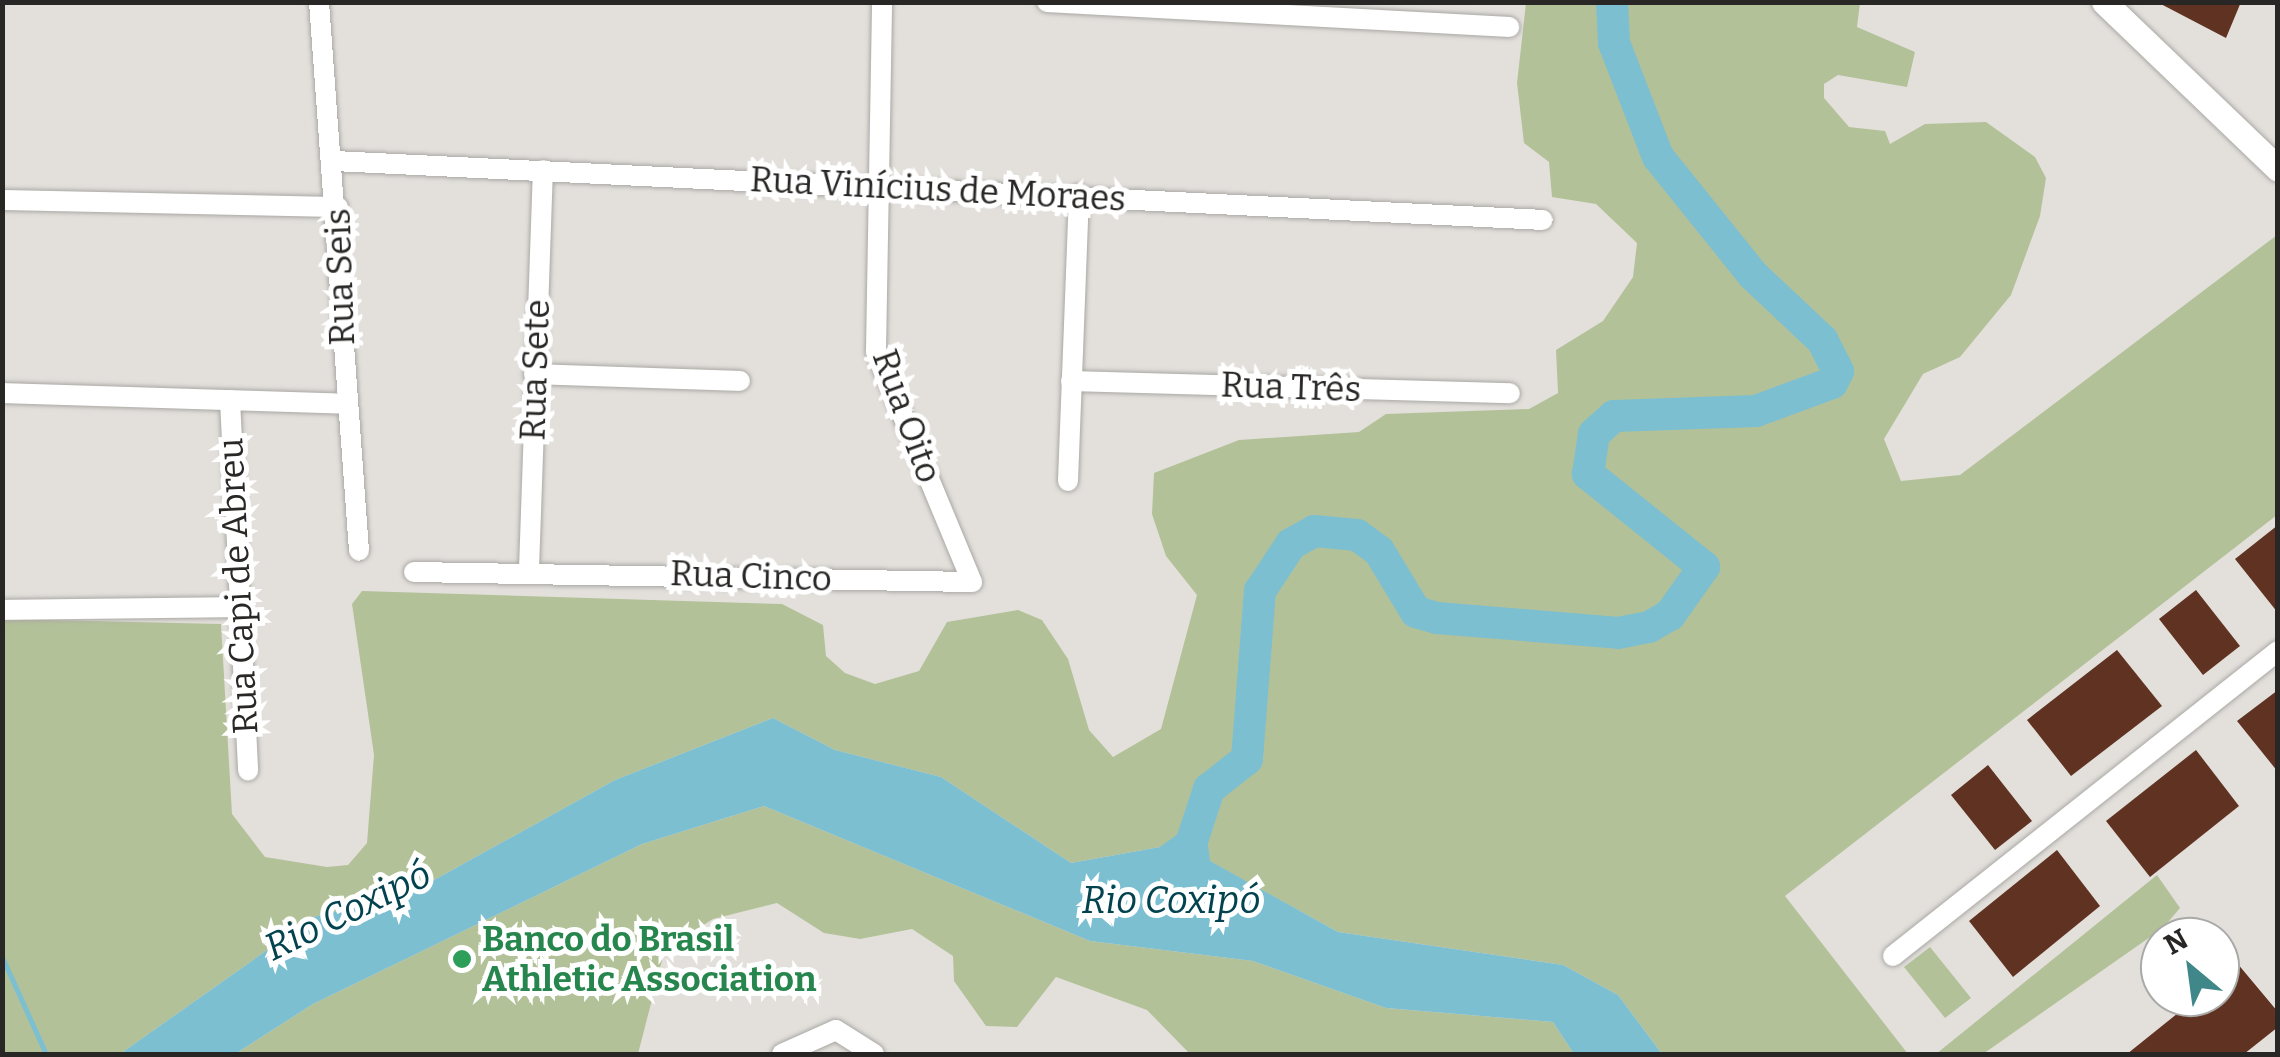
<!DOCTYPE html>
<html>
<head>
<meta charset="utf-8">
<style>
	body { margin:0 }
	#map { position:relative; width:2280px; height:1057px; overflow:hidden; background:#e3e0dc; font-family:Bitter,serif }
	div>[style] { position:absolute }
	.green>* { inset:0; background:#b3c199 }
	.water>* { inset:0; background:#7cbfd1 }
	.stream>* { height:5px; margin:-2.5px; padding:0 2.5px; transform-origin:2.5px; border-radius:2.5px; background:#7cbfd1 }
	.river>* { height:32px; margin:-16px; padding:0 16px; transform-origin:16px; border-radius:16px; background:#7cbfd1 }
	.building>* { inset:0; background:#603221 }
	.roads { filter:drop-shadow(0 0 2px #aaa8a4) drop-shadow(0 0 2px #aaa8a4) }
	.minor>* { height:20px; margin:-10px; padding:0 10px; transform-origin:10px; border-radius:10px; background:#fff }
	.tertiary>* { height:25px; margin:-12.5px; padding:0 12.5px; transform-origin:12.5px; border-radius:12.5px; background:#fff }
	.dots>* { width:28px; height:28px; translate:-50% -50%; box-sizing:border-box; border:5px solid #fff; border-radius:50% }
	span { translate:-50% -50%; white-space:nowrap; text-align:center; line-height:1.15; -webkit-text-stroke:10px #fff; paint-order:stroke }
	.street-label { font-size:35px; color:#282726 }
	.leisure-label { font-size:35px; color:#27864d; font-weight:700 }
	.left { translate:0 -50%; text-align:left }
	.water-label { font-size:38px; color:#034350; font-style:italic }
	.frame { position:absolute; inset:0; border:5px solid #282726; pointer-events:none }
	.north { position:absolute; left:2140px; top:917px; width:100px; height:100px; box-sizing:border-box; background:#fff; border:2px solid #a9a9a8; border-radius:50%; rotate:331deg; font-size:28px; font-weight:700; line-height:40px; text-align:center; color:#282726 }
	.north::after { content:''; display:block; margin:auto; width:35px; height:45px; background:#3f8788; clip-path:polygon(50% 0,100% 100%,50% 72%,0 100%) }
</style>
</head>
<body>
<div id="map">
	<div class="green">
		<div style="clip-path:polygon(1526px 3px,1860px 3px,1857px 27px,1915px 52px,1907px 87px,1838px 75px,1824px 84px,1824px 98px,1849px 127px,1885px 131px,1890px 144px,1925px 124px,1986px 122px,2035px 157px,2046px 178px,2040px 216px,2011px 295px,1960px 357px,1923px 374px,1884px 439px,1901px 481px,1960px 475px,2277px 235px,2277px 515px,1785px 896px,1908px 1054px,1662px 1054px,1618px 995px,1563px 965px,1338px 932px,1209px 861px,1160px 847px,1071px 863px,941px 777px,835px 750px,773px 718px,615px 780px,416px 890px,314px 917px,120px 1054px,3px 1054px,3px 619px,221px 624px,232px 814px,265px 857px,327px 867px,348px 865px,367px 843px,374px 755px,352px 604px,362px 591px,782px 604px,823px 625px,826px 656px,845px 673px,875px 684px,919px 671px,947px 622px,1018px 610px,1042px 620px,1068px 659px,1089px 730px,1113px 757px,1161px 729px,1197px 595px,1166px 556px,1152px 514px,1154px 473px,1239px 440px,1359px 432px,1386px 414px,1529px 409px,1558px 393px,1556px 350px,1603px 321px,1633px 277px,1637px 243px,1596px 204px,1552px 197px,1549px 162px,1524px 143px,1517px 83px)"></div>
		<div style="clip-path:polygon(764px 806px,1090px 941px,1253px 961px,1386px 1008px,1553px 1022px,1574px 1054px,1190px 1054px,1147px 1010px,1056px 977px,1017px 1027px,986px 1026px,954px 981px,953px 956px,912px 929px,860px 939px,824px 933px,777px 903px,713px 919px,665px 949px,638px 1054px,235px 1054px,313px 1004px,642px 844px)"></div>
		<div style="clip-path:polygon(2157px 875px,2180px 908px,2163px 928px,1983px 1054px,1936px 1054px)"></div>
		<div style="clip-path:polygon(1930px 947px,1971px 998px,1945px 1018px,1904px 967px)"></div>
	</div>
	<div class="water">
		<div style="clip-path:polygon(773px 718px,835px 750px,941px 777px,1071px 863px,1160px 847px,1204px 815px,1210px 861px,1338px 932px,1563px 965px,1618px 995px,1662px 1054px,1574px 1054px,1553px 1022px,1386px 1008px,1253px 961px,1090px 941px,764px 806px,642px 844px,313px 1004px,235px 1054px,120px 1054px,314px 917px,416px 890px,615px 780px)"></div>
	</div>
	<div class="stream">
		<div style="left:2px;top:957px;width:107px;rotate:65.6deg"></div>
	</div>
	<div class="river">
		<div style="left:1187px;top:856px;width:71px;rotate:-71.8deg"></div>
		<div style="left:1209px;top:789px;width:48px;rotate:-38.3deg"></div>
		<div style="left:1247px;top:759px;width:169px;rotate:-85.6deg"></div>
		<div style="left:1260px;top:591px;width:56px;rotate:-56.6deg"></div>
		<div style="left:1291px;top:544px;width:26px;rotate:-29deg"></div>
		<div style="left:1314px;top:531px;width:43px;rotate:5.3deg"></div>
		<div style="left:1357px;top:535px;width:27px;rotate:36deg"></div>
		<div style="left:1379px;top:551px;width:71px;rotate:58.8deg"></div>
		<div style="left:1416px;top:612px;width:22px;rotate:16deg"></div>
		<div style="left:1437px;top:618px;width:182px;rotate:4.7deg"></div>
		<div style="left:1618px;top:633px;width:32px;rotate:-11deg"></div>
		<div style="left:1649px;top:627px;width:24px;rotate:-30deg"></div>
		<div style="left:1670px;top:615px;width:59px;rotate:-54.7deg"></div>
		<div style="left:1704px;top:567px;width:149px;rotate:-141.3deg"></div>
		<div style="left:1588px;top:474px;width:40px;rotate:-81.5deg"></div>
		<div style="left:1594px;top:434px;width:27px;rotate:-42deg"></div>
		<div style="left:1614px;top:416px;width:142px;rotate:-2deg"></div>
		<div style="left:1756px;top:411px;width:81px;rotate:-20.2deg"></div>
		<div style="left:1832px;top:383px;width:13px;rotate:-63deg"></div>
		<div style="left:1838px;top:371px;width:35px;rotate:-117deg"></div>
		<div style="left:1822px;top:340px;width:95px;rotate:-136.7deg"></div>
		<div style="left:1753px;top:275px;width:151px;rotate:-128.8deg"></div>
		<div style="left:1658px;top:157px;width:122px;rotate:-111.1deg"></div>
		<div style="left:1614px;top:43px;width:41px;rotate:-92.8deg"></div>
	</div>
	<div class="building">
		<div style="clip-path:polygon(2157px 2px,2241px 2px,2226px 38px)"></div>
		<div style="clip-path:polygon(2278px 525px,2278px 613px,2235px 559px)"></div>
		<div style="clip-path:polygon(2196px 590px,2240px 646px,2203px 675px,2159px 619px)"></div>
		<div style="clip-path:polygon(2117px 650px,2162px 706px,2071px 776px,2027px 720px)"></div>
		<div style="clip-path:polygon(2278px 690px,2278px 772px,2237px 721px)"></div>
		<div style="clip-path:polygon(2196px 750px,2239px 806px,2150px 877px,2106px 821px)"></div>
		<div style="clip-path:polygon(1988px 765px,2032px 821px,1995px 850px,1951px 795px)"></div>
		<div style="clip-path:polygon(2057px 850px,2100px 906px,2013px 977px,1969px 921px)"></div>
		<div style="clip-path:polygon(2237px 963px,2278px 1012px,2278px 1027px,2244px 1054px,2127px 1054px,2198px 997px,2220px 997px,2220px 977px)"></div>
	</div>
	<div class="roads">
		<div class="minor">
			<div style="left:319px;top:2px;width:550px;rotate:85.83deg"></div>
			<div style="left:1047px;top:2px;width:463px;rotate:3.1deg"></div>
			<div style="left:334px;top:161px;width:1210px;rotate:2.79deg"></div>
			<div style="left:2px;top:200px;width:336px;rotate:1.2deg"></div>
			<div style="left:534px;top:374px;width:206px;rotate:1.9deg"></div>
			<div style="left:1071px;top:381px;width:439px;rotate:1.6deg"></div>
			<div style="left:2px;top:393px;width:343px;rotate:1.8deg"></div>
			<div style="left:230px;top:400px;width:371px;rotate:87.2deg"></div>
			<div style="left:1068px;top:481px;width:287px;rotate:-87.8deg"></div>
			<div style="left:529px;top:569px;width:399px;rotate:-88deg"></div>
			<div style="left:414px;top:572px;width:558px;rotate:1.03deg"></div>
			<div style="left:972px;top:582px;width:250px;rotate:-112.6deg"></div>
			<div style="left:876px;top:351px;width:349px;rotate:-89deg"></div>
			<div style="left:2px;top:610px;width:235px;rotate:-0.7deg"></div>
			<div style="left:1893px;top:956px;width:491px;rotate:-38.4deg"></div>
			<div style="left:782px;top:1054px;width:59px;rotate:-24deg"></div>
			<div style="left:836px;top:1030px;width:45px;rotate:32.3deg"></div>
		</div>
		<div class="tertiary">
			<div style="left:2104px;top:2px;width:241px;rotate:43.8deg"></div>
		</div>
	</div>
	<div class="dots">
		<div style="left:462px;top:959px;background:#2e9e5b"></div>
	</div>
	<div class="street-label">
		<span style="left:938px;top:189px;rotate:3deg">Rua Vinícius de Moraes</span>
		<span style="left:340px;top:277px;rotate:-92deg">Rua Seis</span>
		<span style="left:535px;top:370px;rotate:-88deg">Rua Sete</span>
		<span style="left:1291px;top:387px;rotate:2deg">Rua Três</span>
		<span style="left:907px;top:416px;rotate:70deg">Rua Oito</span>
		<span style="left:751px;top:576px;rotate:2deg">Rua Cinco</span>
		<span style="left:238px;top:586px;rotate:-93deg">Rua Capi de Abreu</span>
	</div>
	<div class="leisure-label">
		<span class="left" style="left:482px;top:959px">Banco do Brasil<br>Athletic Association</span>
	</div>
	<div class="water-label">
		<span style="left:1171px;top:901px">Rio Coxipó</span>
		<span style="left:348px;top:911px;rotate:-26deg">Rio Coxipó</span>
	</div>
	<div class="frame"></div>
	<div class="north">N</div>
</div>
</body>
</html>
